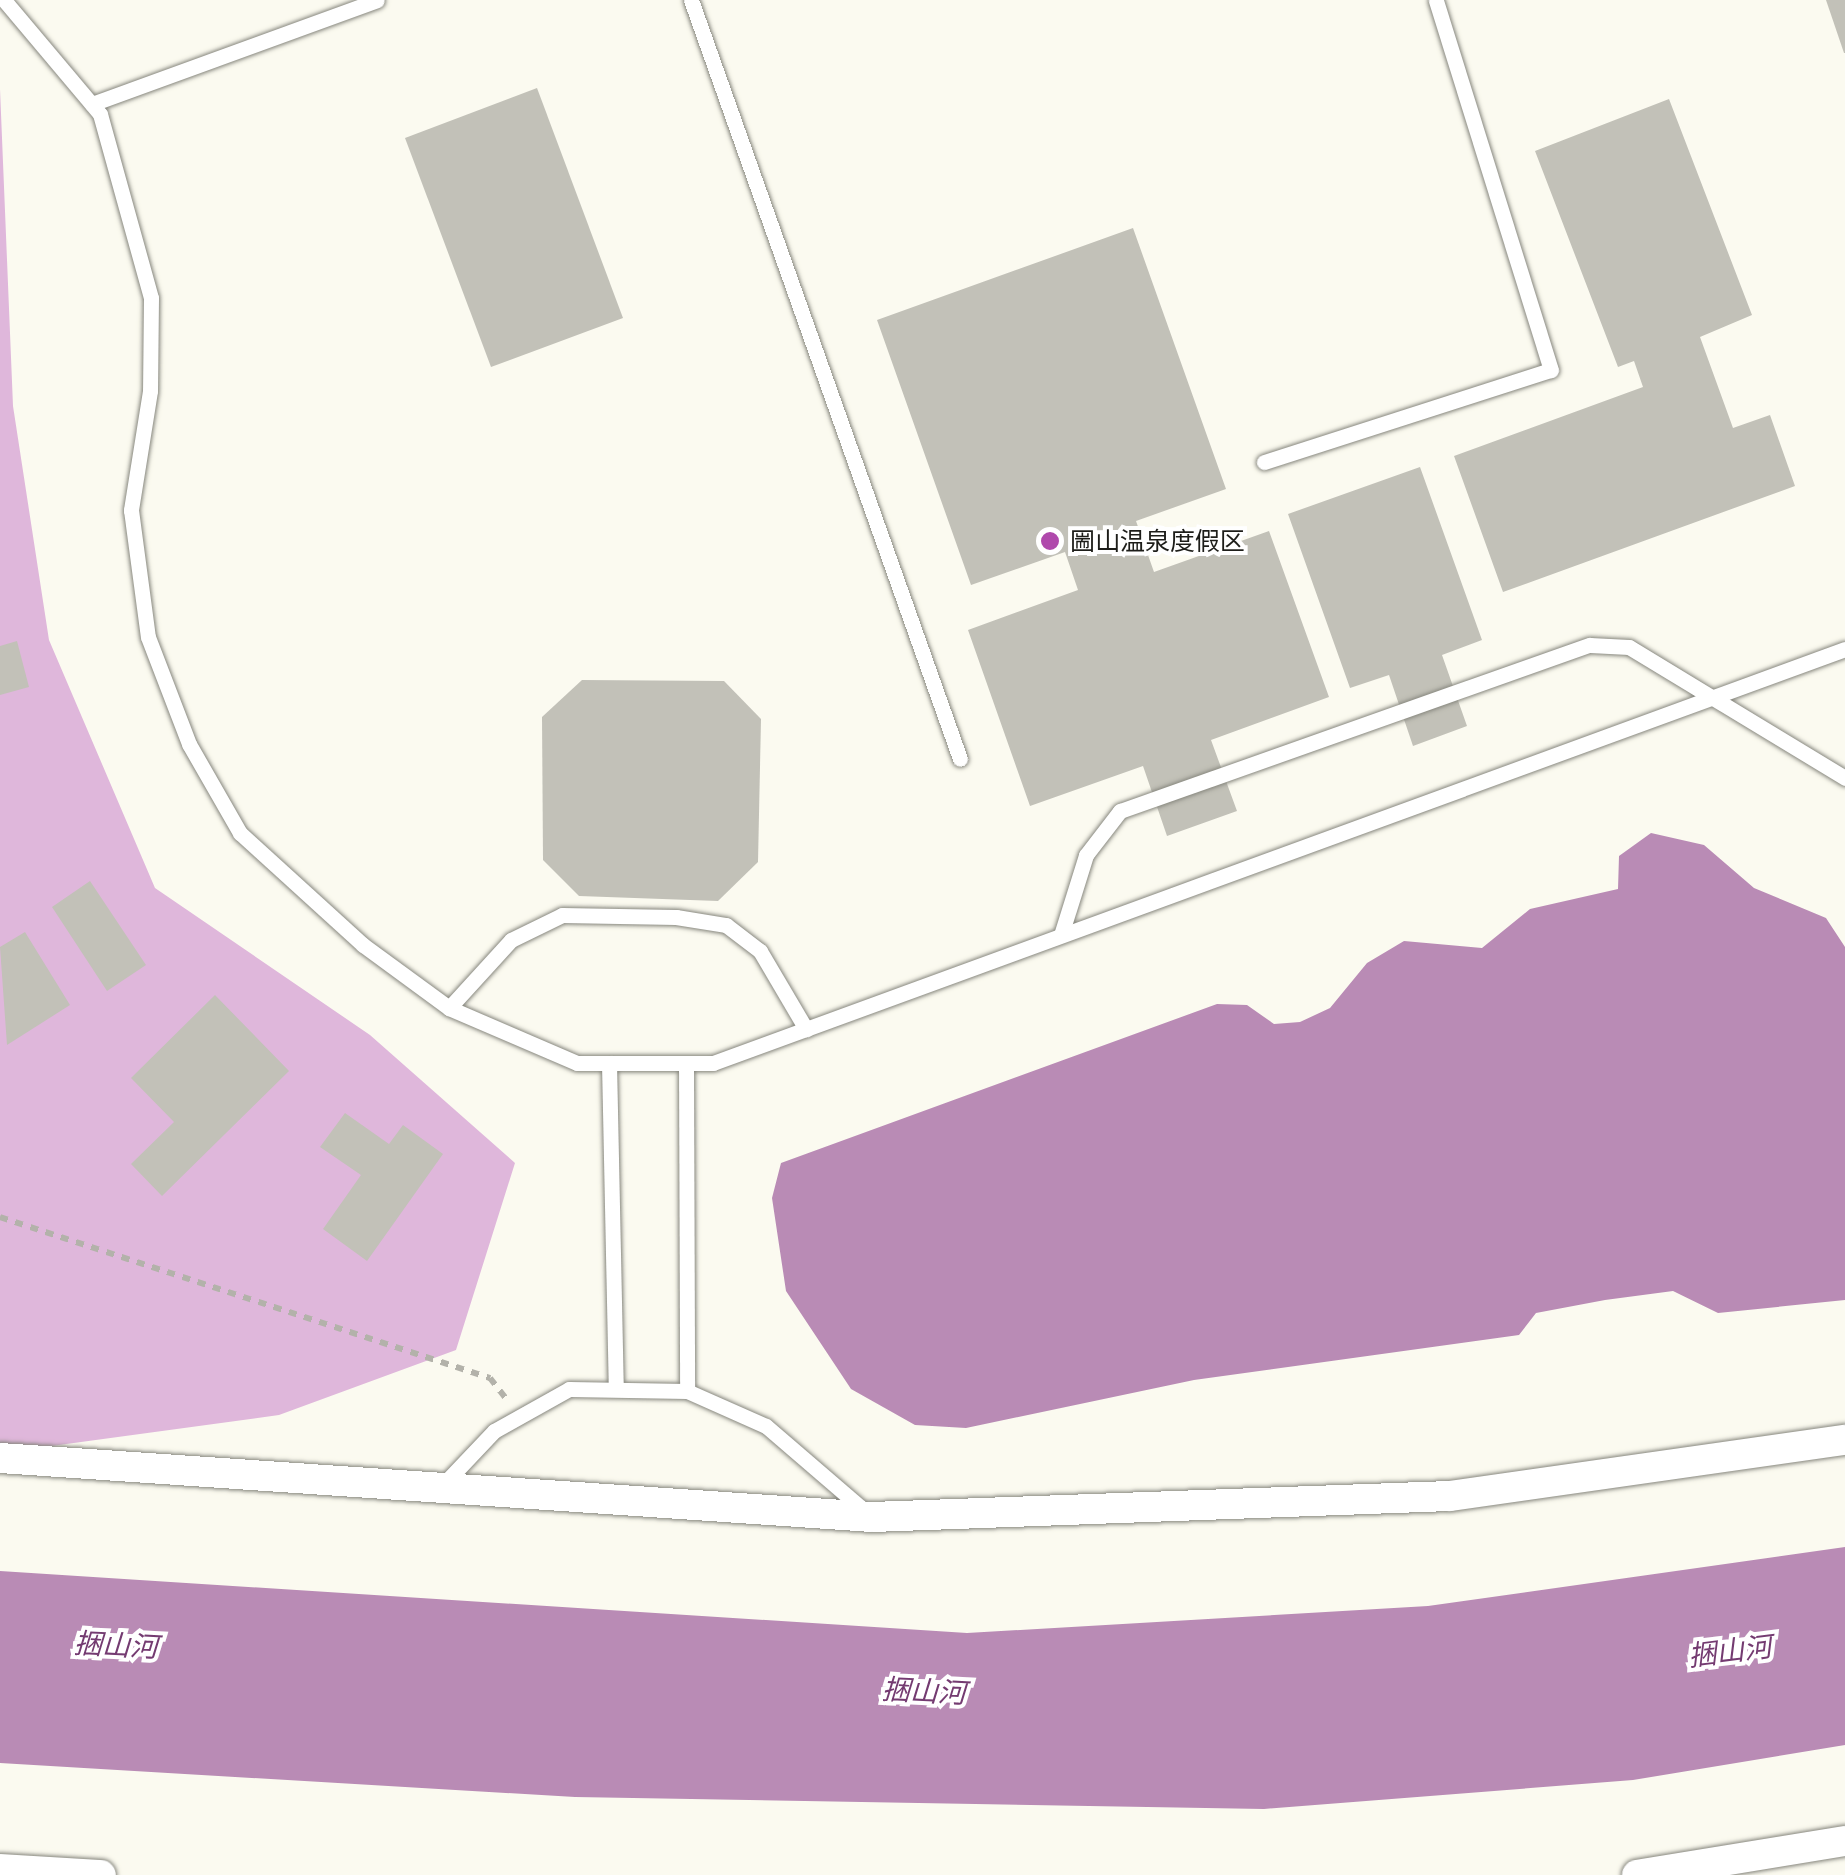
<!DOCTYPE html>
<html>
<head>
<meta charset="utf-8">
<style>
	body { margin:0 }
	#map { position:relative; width:1845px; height:1875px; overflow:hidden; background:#fbfaf0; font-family:Lora,"Noto Sans SC",serif }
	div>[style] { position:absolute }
	.green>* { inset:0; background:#dfb7db }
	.water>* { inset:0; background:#b98bb5 }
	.building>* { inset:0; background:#c2c1b8 }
	.path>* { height:6px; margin-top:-3px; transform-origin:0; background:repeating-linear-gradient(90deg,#b3b2aa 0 8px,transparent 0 16px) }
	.roads { filter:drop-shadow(0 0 2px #87877e) drop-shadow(0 0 2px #87877e) }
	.lane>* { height:15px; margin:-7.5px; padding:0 7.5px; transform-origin:7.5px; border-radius:7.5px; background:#fff }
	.street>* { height:30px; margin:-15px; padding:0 15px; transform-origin:15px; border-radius:15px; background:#fff }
	.dots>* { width:28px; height:28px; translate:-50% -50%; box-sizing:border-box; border:5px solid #fff; border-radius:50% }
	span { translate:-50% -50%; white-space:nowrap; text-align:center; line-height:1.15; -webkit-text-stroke:8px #fff; paint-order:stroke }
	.poi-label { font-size:25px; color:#1d1d19 }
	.left { translate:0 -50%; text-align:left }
	.water-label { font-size:28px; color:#743b71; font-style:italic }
</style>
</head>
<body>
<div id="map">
	<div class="green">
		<div style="clip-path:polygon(0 89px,13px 406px,49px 640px,155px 888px,370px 1035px,515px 1163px,456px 1350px,279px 1415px,0 1453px)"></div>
	</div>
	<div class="water">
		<div style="clip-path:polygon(1651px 833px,1704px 845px,1754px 888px,1826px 918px,1845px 947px,1845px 1300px,1718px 1313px,1673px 1291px,1605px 1300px,1536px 1313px,1519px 1335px,1194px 1380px,966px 1428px,915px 1425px,851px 1389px,786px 1291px,772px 1198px,781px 1163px,1217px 1004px,1247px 1005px,1274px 1024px,1300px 1022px,1330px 1008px,1367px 963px,1404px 941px,1482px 948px,1530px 909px,1618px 889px,1619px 856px)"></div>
		<div style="clip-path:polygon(1845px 1547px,1845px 1745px,1633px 1780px,1264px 1809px,575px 1797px,0 1763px,0 1571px,967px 1633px,1428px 1606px)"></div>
	</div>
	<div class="building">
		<div style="clip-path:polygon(1826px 0,1845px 0,1845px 53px,1844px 53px)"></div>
		<div style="clip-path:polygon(537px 88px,623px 318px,491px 367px,405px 138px)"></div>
		<div style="clip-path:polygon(1669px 99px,1752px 315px,1700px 337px,1733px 428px,1770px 415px,1795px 486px,1503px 592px,1454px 456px,1643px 387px,1634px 361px,1618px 367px,1535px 151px)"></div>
		<div style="clip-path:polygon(1133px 228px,1226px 489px,1136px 521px,1154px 572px,1269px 531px,1329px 697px,1211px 740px,1237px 811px,1167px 836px,1143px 766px,1030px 806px,968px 630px,1078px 590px,1065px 552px,971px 585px,877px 320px)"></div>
		<div style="clip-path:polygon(1420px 467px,1482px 640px,1442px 655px,1467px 726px,1413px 746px,1389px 675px,1350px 688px,1288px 514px)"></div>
		<div style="clip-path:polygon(17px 641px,29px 687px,0 695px,0 646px)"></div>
		<div style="clip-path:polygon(582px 680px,724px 681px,761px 719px,758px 862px,718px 901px,579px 896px,543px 860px,542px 717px)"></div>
		<div style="clip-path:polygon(90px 881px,146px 965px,107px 991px,52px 907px)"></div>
		<div style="clip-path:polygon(25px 932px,70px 1005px,7px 1045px,0 947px)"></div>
		<div style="clip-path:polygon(215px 995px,289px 1071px,162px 1196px,131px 1164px,174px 1122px,131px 1078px)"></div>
		<div style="clip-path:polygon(345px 1113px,389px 1144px,403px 1125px,443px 1154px,367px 1261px,323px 1229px,361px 1175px,320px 1147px)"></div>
	</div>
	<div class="path">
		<div style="left:0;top:1217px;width:516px;rotate:18.19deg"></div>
		<div style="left:490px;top:1378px;width:28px;rotate:52deg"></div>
	</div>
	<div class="roads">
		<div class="lane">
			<div style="left:4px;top:0;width:149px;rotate:49.9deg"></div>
			<div style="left:100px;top:114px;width:191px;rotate:74.5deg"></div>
			<div style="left:151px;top:298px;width:93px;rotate:90.6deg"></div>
			<div style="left:150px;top:391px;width:121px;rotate:99.1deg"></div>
			<div style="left:131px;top:510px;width:128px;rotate:82.4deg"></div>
			<div style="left:148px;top:637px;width:115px;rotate:69deg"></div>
			<div style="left:189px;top:744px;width:103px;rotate:60.2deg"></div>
			<div style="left:240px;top:833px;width:166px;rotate:42.3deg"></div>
			<div style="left:363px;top:945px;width:107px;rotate:36.2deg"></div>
			<div style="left:449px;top:1008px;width:139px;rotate:23.3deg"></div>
			<div style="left:577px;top:1063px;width:136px"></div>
			<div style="left:713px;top:1063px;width:1205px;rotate:-20.09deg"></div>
			<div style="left:691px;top:0;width:805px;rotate:70.48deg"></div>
			<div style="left:92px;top:104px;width:303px;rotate:-20deg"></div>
			<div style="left:1264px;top:462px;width:301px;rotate:-17.8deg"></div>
			<div style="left:1551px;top:370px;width:387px;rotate:-107.3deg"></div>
			<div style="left:1061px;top:935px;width:84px;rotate:-72.6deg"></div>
			<div style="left:1086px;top:855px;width:56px;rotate:-52.3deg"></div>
			<div style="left:1120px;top:811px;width:498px;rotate:-19.5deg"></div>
			<div style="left:1590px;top:645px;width:39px;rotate:3deg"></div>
			<div style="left:1629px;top:647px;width:253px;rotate:31.2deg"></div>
			<div style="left:449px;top:1008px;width:92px;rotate:-47.6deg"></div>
			<div style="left:511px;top:940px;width:57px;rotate:-26.1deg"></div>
			<div style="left:562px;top:915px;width:114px;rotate:1deg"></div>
			<div style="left:676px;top:917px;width:51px;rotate:9.1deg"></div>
			<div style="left:726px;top:925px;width:43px;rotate:37.4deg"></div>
			<div style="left:760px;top:951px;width:91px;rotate:59.5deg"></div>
			<div style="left:609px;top:1063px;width:326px;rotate:88.8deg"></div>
			<div style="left:686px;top:1063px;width:328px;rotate:89.8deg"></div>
			<div style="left:440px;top:1488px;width:79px;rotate:-46.5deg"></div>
			<div style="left:494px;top:1431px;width:86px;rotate:-29.2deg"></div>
			<div style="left:569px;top:1389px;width:118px;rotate:1deg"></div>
			<div style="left:687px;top:1391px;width:86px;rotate:23.9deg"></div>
			<div style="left:766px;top:1426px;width:133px;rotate:40.7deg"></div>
		</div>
		<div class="street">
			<div style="left:0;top:1458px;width:874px;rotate:3.87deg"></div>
			<div style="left:872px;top:1517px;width:578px;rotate:-2.08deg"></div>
			<div style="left:1450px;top:1496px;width:399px;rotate:-8.1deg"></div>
			<div style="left:0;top:1869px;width:101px;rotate:3.4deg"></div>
			<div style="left:1637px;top:1875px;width:211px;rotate:-9.3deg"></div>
		</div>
	</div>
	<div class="dots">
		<div style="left:1050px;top:541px;background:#b049ac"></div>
	</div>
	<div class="poi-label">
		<span class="left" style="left:1070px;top:541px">圌山温泉度假区</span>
	</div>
	<div class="water-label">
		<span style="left:116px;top:1645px;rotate:3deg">捆山河</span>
		<span style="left:1730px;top:1651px;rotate:-7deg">捆山河</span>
		<span style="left:924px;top:1691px;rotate:3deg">捆山河</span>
	</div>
</div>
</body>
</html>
